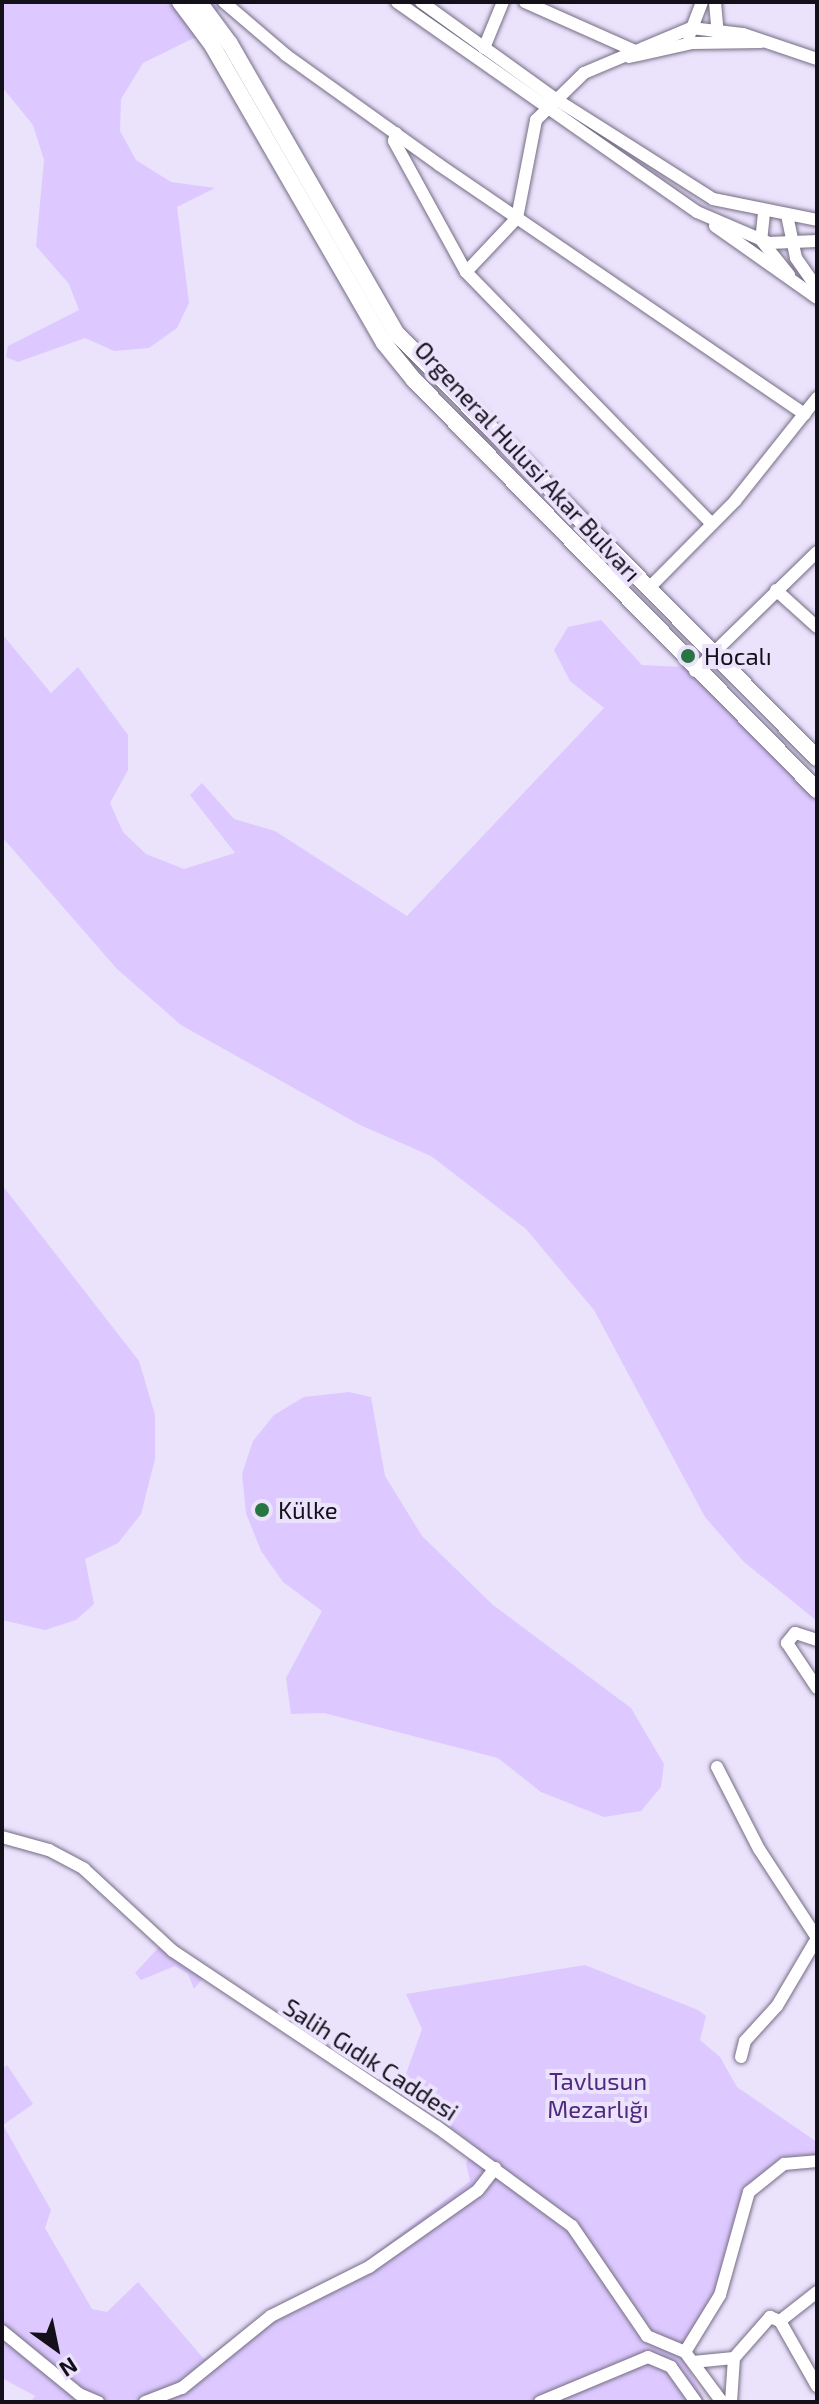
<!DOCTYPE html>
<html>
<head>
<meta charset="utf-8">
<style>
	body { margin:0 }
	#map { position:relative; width:819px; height:2404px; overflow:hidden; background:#ebe2fc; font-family:"Exo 2",sans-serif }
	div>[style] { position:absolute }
	.green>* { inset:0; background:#ddc9ff }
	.roads { filter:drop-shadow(0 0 2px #756d84) drop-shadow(0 0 2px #756d84) }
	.minor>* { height:12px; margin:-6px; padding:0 6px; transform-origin:6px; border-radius:6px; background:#fff }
	.major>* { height:16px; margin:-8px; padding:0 8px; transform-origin:8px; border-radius:8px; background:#fff }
	.dots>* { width:22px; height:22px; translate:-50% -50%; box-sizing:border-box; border:4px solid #ebe2fc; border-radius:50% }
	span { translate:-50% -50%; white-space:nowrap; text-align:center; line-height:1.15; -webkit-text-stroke:8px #ebe2fc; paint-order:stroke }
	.street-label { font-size:24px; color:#131019 }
	.poi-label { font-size:24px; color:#131019 }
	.left { translate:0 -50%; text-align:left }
	.park-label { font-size:24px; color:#50287d }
	.frame { position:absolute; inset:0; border:4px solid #131019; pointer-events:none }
	.north { position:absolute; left:16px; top:2308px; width:80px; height:80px; -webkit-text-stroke:6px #ebe2fc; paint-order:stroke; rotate:147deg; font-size:22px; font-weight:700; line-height:32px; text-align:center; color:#131019 }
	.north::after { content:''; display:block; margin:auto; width:28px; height:36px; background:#131019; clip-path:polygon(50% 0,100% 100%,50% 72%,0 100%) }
</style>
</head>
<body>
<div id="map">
	<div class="green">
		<div style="clip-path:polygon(2px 2px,225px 2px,200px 35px,143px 63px,121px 99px,120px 131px,136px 160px,171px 182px,215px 188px,177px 207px,189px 303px,177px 328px,149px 348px,114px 351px,85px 338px,18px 362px,6px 357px,8px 346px,79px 310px,69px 284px,36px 246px,44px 160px,33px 125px,2px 87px)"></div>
		<div style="clip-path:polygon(601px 620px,642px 665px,685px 667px,817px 800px,817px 1621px,744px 1562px,705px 1517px,594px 1310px,526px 1229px,431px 1156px,360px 1125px,181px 1025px,117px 969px,2px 837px,2px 634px,51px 693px,78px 667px,128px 735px,128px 770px,110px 803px,123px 832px,146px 854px,184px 869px,235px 853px,190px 795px,202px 783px,234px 819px,275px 831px,407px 916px,604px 708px,570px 681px,554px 650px,568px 627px)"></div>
		<div style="clip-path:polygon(2px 1185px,139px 1361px,155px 1415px,155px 1459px,141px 1514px,118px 1543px,85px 1559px,94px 1604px,76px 1620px,45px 1630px,2px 1620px)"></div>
		<div style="clip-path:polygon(349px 1392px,371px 1397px,385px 1476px,422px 1536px,493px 1605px,631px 1708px,664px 1764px,661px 1787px,641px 1811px,604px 1817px,541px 1792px,498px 1758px,324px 1713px,291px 1714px,286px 1678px,322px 1611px,283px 1582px,261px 1551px,246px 1513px,242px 1474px,253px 1441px,274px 1415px,304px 1397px)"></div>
		<div style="clip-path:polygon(160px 1946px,203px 1978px,194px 1989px,188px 1974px,175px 1966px,141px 1980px,135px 1973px)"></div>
		<div style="clip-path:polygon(585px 1965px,698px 2010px,706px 2016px,700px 2040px,720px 2057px,737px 2087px,817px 2142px,817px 2155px,779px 2159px,746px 2188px,715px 2293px,683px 2357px,705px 2402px,30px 2402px,35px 2396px,2px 2378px,2px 2069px,7px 2065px,33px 2104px,3px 2125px,51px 2210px,45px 2228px,92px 2309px,107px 2312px,138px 2282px,204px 2359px,269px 2313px,359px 2266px,470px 2181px,466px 2163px,476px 2147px,440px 2119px,406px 2074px,422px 2029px,406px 1994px)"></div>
	</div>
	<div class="roads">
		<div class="minor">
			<div style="left:224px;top:2px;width:82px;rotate:40.5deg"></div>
			<div style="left:286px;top:55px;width:187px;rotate:35.6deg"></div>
			<div style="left:438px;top:164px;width:444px;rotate:34.3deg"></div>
			<div style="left:397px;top:2px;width:366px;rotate:35deg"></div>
			<div style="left:697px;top:212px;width:78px;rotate:23.3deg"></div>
			<div style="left:769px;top:243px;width:48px;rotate:-2.4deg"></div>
			<div style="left:421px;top:2px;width:164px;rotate:35.8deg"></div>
			<div style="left:554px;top:98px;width:188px;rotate:32.4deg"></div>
			<div style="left:713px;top:199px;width:106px;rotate:11.4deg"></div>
			<div style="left:525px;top:2px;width:118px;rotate:24deg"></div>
			<div style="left:715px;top:2px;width:32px;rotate:85deg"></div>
			<div style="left:689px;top:36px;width:36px;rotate:-69deg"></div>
			<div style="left:484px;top:48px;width:50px;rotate:-67.6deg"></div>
			<div style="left:629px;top:57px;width:65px;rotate:-12.5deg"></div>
			<div style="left:692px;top:43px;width:69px;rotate:-0.8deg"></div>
			<div style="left:396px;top:133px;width:8px;rotate:104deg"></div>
			<div style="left:394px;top:141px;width:149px;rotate:61.2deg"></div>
			<div style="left:466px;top:272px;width:352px;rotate:45.7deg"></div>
			<div style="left:764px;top:213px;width:27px;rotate:96deg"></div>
			<div style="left:761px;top:240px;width:45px;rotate:51.3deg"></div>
			<div style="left:787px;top:215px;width:44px;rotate:78.2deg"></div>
			<div style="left:796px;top:258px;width:37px;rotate:55deg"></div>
			<div style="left:715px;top:226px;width:125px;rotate:35.2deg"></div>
			<div style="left:466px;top:272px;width:74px;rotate:-46.6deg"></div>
			<div style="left:517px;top:218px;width:100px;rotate:-79deg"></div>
			<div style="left:536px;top:120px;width:67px;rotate:-44.4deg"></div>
			<div style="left:584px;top:73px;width:116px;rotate:-22.8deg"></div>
			<div style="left:691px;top:28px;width:52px;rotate:6.6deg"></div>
			<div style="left:743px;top:34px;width:78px;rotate:18.7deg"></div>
			<div style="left:648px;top:589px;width:124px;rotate:-45.3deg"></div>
			<div style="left:735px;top:501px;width:132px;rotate:-51.5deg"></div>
			<div style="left:776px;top:590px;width:55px;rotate:42.1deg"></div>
			<div style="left:695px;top:671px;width:170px;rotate:-44.3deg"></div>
			<div style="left:817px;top:1640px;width:23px;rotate:-162deg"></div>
			<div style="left:795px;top:1633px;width:13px;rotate:129deg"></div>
			<div style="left:787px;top:1643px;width:54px;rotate:56.3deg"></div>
			<div style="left:717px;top:1767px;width:92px;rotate:62.9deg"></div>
			<div style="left:759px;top:1849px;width:106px;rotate:56.9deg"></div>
			<div style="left:2px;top:1837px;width:49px;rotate:15.5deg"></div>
			<div style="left:49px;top:1850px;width:40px;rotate:28deg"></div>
			<div style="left:84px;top:1869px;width:121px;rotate:42.7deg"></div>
			<div style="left:173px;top:1951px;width:317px;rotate:33.7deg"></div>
			<div style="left:437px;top:2127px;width:167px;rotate:36.3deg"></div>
			<div style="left:572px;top:2226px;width:133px;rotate:55.7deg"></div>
			<div style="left:647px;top:2336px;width:41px;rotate:22.8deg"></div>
			<div style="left:741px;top:2057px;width:16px;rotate:-76deg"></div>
			<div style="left:745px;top:2041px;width:47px;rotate:-47.6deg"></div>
			<div style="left:777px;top:2006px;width:79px;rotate:-59.5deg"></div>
			<div style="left:780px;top:2321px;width:47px;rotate:-38.1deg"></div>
			<div style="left:2px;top:2331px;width:99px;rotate:39.3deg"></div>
			<div style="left:79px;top:2394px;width:21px;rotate:23deg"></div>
			<div style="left:685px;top:2352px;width:67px;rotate:-58.4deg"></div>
			<div style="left:720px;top:2295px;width:107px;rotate:-74.3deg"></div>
			<div style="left:749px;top:2192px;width:45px;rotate:-38.7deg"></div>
			<div style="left:784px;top:2164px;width:33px;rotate:-5deg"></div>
			<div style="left:685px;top:2352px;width:62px;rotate:53.5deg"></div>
			<div style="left:693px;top:2362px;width:41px;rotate:-5.6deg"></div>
			<div style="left:145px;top:2402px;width:40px;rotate:-21deg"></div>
			<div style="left:182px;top:2388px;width:114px;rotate:-39deg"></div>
			<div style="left:271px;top:2316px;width:110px;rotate:-26.6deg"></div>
			<div style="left:369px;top:2267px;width:133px;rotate:-35.2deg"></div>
			<div style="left:478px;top:2190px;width:28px;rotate:-52deg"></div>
			<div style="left:540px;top:2402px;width:117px;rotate:-22.6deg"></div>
			<div style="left:648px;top:2357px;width:25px;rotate:23deg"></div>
			<div style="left:671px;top:2367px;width:43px;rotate:54.5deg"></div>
			<div style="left:731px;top:2402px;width:44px;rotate:-86.1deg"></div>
			<div style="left:734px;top:2358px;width:55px;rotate:-48.7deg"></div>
			<div style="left:770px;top:2317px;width:11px;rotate:22deg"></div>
			<div style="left:780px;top:2321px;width:75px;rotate:60.4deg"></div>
		</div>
		<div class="major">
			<div style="left:180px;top:2px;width:54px;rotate:53.3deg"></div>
			<div style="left:212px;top:45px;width:344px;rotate:60deg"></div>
			<div style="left:384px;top:343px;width:48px;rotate:51deg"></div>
			<div style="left:414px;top:380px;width:575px;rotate:45.49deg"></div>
			<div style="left:199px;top:2px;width:52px;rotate:53.6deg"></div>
			<div style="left:230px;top:44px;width:333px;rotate:60.1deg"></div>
			<div style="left:396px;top:333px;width:598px;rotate:45.27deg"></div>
		</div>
	</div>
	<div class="dots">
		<div style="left:688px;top:656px;background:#297443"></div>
		<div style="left:262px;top:1510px;background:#297443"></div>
	</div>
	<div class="street-label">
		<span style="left:528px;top:461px;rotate:47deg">Orgeneral Hulusi Akar Bulvarı</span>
		<span style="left:371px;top:2059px;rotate:33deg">Salih Gıdık Caddesi</span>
	</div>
	<div class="poi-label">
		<span class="left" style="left:704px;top:656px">Hocalı</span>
		<span class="left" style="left:278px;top:1510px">Külke</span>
	</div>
	<div class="park-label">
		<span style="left:598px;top:2095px">Tavlusun<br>Mezarlığı</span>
	</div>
	<div class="frame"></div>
	<div class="north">N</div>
</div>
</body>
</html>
